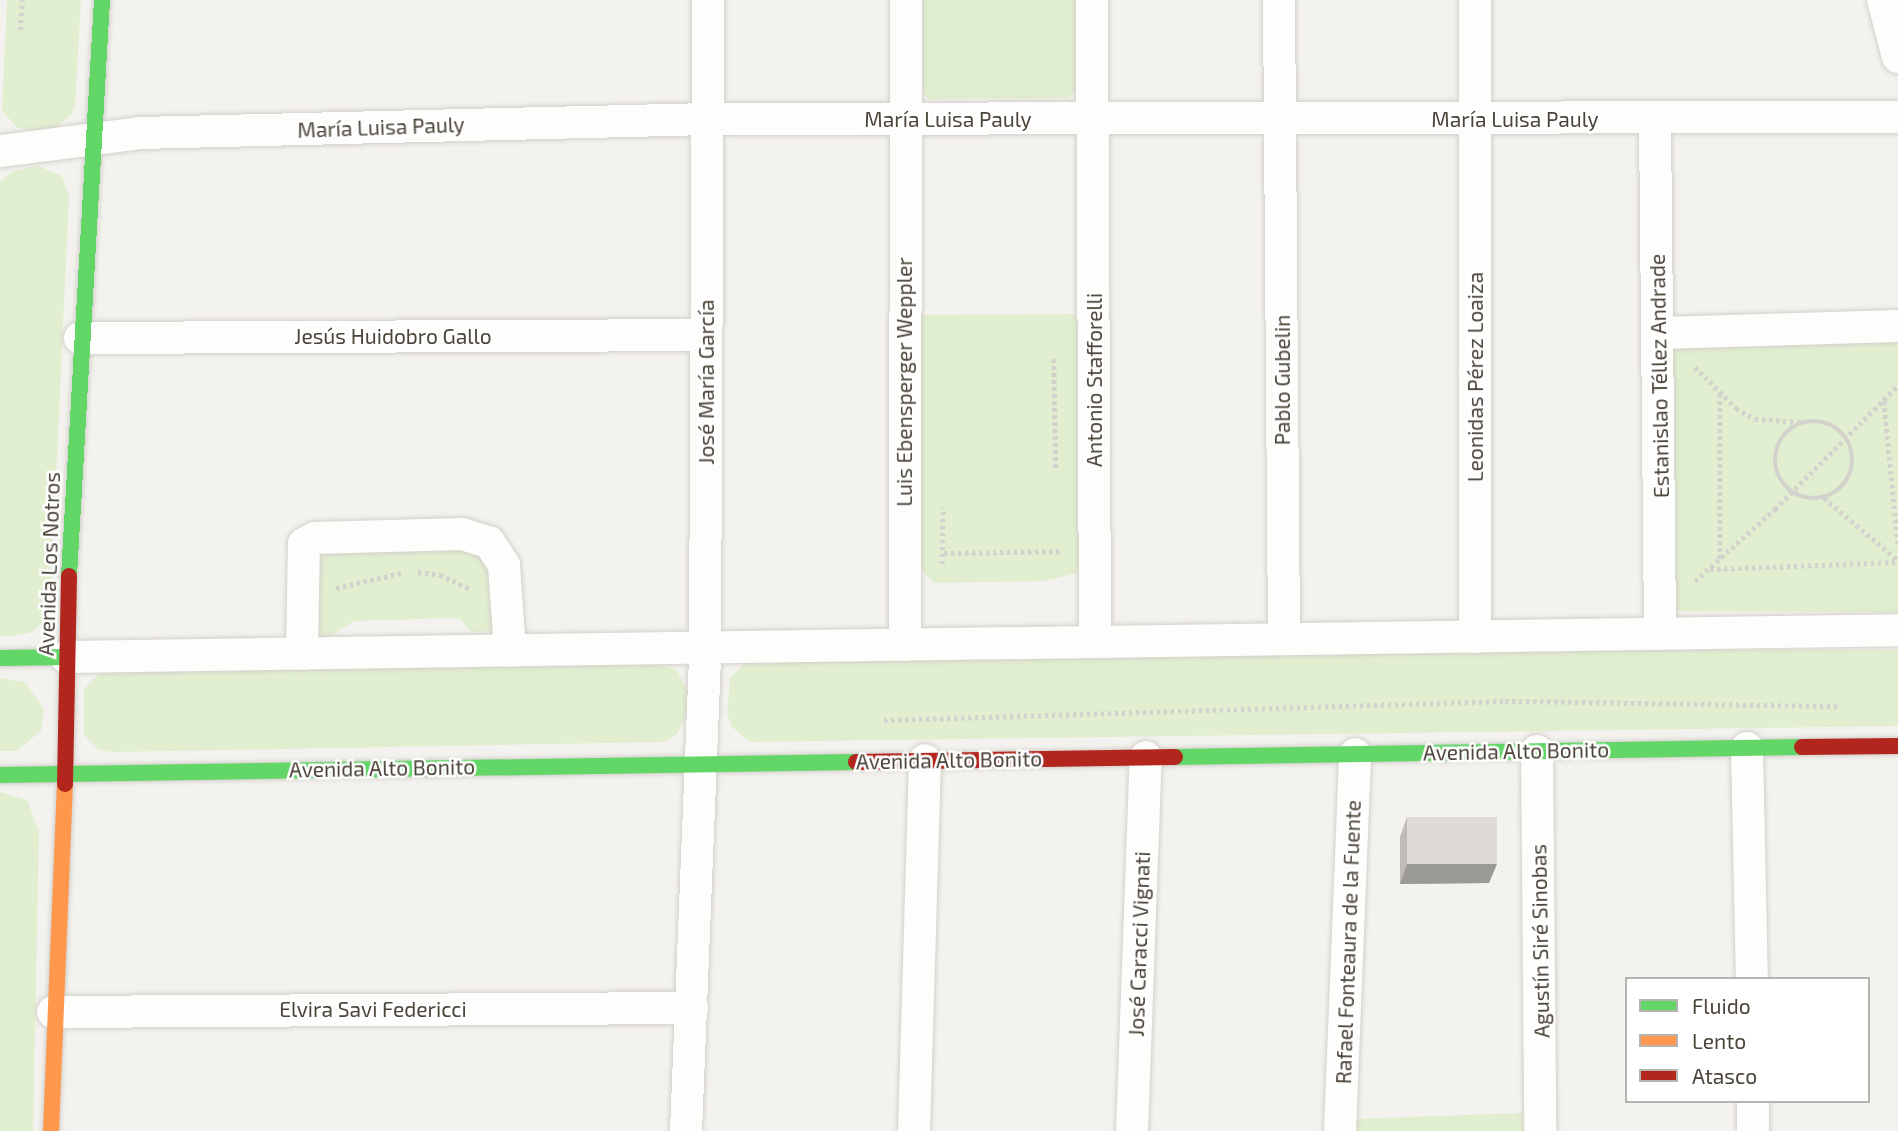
<!DOCTYPE html>
<html>
<head>
<meta charset="utf-8">
<style>
	body { margin:0 }
	#map { position:relative; width:1898px; height:1131px; overflow:hidden; background:#f4f2ee; font-family:"Exo 2",sans-serif }
	div>[style] { position:absolute }
	.green>* { inset:0; background:#e1eecf }
	.path>* { height:4.5px; margin-top:-2.25px; transform-origin:0; background:repeating-linear-gradient(90deg,#d3d2cc 0 3.5px,transparent 0 7px) }
	.path>.ring { margin:-2.25px; padding:0; box-sizing:content-box; background:none; border:4.5px solid #d3d2cc; border-radius:50% }
	.roads { filter:drop-shadow(0 0 2px #d2d0cb) drop-shadow(0 0 2px #d2d0cb) }
	.street>* { height:32px; margin:-16px; padding:0 16px; transform-origin:16px; border-radius:16px; background:#fdfdfc }
	.fast>* { height:16px; margin:-8px; padding:0 8px; transform-origin:8px; border-radius:8px; background:#63d668 }
	.slow>* { height:16px; margin:-8px; padding:0 8px; transform-origin:8px; border-radius:8px; background:#ff974d }
	.jam>* { height:16px; margin:-8px; padding:0 8px; transform-origin:8px; border-radius:8px; background:#b3261e }
	.wall>* { inset:0; background:#bfbcb8 }
	.shaded-wall>* { inset:0; background:#9b9996 }
	.building>* { inset:0; background:#dedbd6 }
	span { translate:-50% -50%; white-space:nowrap; text-align:center; line-height:1.15; -webkit-text-stroke:5px #fff; paint-order:stroke }
	.street-label { font-size:21px; color:#4b4439 }
	.legend { position:absolute; left:1625px; top:977px; width:245px; height:126px; box-sizing:border-box; background:#fff; border:2px solid #b7b4b0; margin:0; padding:9px 12px; list-style:none; font-size:21px; color:#4b4439 }
	.legend li { display:flex; align-items:center; gap:14px; height:35px }
	.legend b { width:35px; border:2px solid #b7b4b0 }
</style>
</head>
<body>
<div id="map">
	<div class="green">
		<div style="clip-path:polygon(7px 0,81px 0,75px 104px,71px 115px,52px 130px,17px 128px,2px 110px)"></div>
		<div style="clip-path:polygon(915px 0,1079px 0,1076px 89px,1069px 98px,928px 99px,919px 85px)"></div>
		<div style="clip-path:polygon(38px 166px,62px 176px,69px 196px,50px 609px,48px 618px,32px 632px,9px 637px,0 636px,0 182px,13px 171px)"></div>
		<div style="clip-path:polygon(1081px 314px,1081px 565px,1077px 573px,1044px 581px,934px 583px,920px 568px,917px 315px)"></div>
		<div style="clip-path:polygon(1898px 336px,1898px 612px,1678px 611px,1672px 605px,1669px 355px,1674px 348px)"></div>
		<div style="clip-path:polygon(470px 540px,489px 554px,497px 630px,471px 632px,460px 619px,452px 618px,354px 621px,327px 638px,316px 637px,317px 546px)"></div>
		<div style="clip-path:polygon(1378px 650px,1898px 650px,1898px 726px,750px 742px,732px 727px,727px 714px,730px 678px,746px 662px)"></div>
		<div style="clip-path:polygon(649px 660px,677px 670px,688px 692px,686px 717px,677px 734px,664px 742px,112px 752px,99px 750px,84px 735px,84px 689px,99px 674px)"></div>
		<div style="clip-path:polygon(0 678px,25px 682px,44px 709px,41px 731px,16px 751px,0 751px)"></div>
		<div style="clip-path:polygon(0 792px,27px 800px,39px 832px,33px 1131px,0 1131px)"></div>
		<div style="clip-path:polygon(1523px 1113px,1524px 1131px,1351px 1131px,1352px 1119px)"></div>
	</div>
	<div class="path">
		<div style="left:20px;top:30px;width:30px;rotate:-86deg"></div>
		<div style="left:1054px;top:359px;width:112px;rotate:89deg"></div>
		<div style="left:1695px;top:367px;width:58px;rotate:45deg"></div>
		<div style="left:1736px;top:408px;width:22px;rotate:30deg"></div>
		<div style="left:1755px;top:419px;width:47px;rotate:3.7deg"></div>
		<div style="left:1720px;top:394px;width:165px;rotate:90deg"></div>
		<div style="left:1884px;top:401px;width:143px;rotate:84.4deg"></div>
		<div class="ring" style="left:1775px;top:421px;width:73.5px;height:73.5px"></div>
		<div style="left:1824px;top:498px;width:97px;rotate:40deg"></div>
		<div style="left:944px;top:553px;width:118px;rotate:-1deg"></div>
		<div style="left:942px;top:564px;width:57px;rotate:-89deg"></div>
		<div style="left:1710px;top:569px;width:188px;rotate:-2.1deg"></div>
		<div style="left:418px;top:572px;width:22px;rotate:8deg"></div>
		<div style="left:440px;top:575px;width:35px;rotate:25deg"></div>
		<div style="left:1695px;top:581px;width:108px;rotate:-42deg"></div>
		<div style="left:1775px;top:509px;width:175px;rotate:-45.2deg"></div>
		<div style="left:336px;top:588px;width:68px;rotate:-12.8deg"></div>
		<div style="left:884px;top:720px;width:621px;rotate:-1.75deg"></div>
		<div style="left:1505px;top:701px;width:336px;rotate:0.9deg"></div>
	</div>
	<div class="roads">
		<div class="street">
			<div style="left:1092px;top:0;width:642px;rotate:89.73deg"></div>
			<div style="left:1279px;top:0;width:639px;rotate:89.55deg"></div>
			<div style="left:1475px;top:0;width:637px;rotate:90deg"></div>
			<div style="left:1883px;top:0;width:59px;rotate:75.3deg"></div>
			<div style="left:1655px;top:119px;width:515px;rotate:89.44deg"></div>
			<div style="left:0;top:151px;width:141px;rotate:-7.3deg"></div>
			<div style="left:140px;top:133px;width:568px;rotate:-1.41deg"></div>
			<div style="left:708px;top:119px;width:1190px;rotate:-0.1deg"></div>
			<div style="left:1660px;top:333px;width:238px;rotate:-1.7deg"></div>
			<div style="left:80px;top:338px;width:626px;rotate:-0.27deg"></div>
			<div style="left:905px;top:645px;width:645px;rotate:-89.91deg"></div>
			<div style="left:302px;top:654px;width:110px;rotate:-89deg"></div>
			<div style="left:304px;top:544px;width:13px;rotate:-29deg"></div>
			<div style="left:315px;top:538px;width:147px;rotate:-1.6deg"></div>
			<div style="left:462px;top:534px;width:28px;rotate:17deg"></div>
			<div style="left:489px;top:542px;width:27px;rotate:57deg"></div>
			<div style="left:504px;top:565px;width:86px;rotate:86deg"></div>
			<div style="left:66px;top:657px;width:1832px;rotate:-0.84deg"></div>
			<div style="left:1747px;top:748px;width:231px;rotate:88.8deg"></div>
			<div style="left:1537px;top:751px;width:380px;rotate:89.5deg"></div>
			<div style="left:53px;top:1012px;width:639px;rotate:-0.36deg"></div>
			<div style="left:686px;top:1131px;width:483px;rotate:-87.7deg"></div>
			<div style="left:705px;top:648px;width:648px;rotate:-89.73deg"></div>
			<div style="left:914px;top:1131px;width:371px;rotate:-88.3deg"></div>
			<div style="left:1132px;top:1131px;width:374px;rotate:-87.9deg"></div>
			<div style="left:1340px;top:1131px;width:377px;rotate:-87.7deg"></div>
			<div style="left:1753px;top:1131px;width:30px;rotate:-90deg"></div>
		</div>
		<div class="fast">
			<div style="left:69px;top:576px;width:577px;rotate:-86.72deg"></div>
			<div style="left:0;top:658px;width:66px;rotate:-0.9deg"></div>
			<div style="left:1175px;top:757px;width:627px;rotate:-0.91deg"></div>
			<div style="left:0;top:775px;width:856px;rotate:-0.87deg"></div>
		</div>
		<div class="slow">
			<div style="left:51px;top:1131px;width:347px;rotate:-87.7deg"></div>
		</div>
		<div class="jam">
			<div style="left:1802px;top:747px;width:96px;rotate:-0.6deg"></div>
			<div style="left:856px;top:762px;width:319px;rotate:-0.9deg"></div>
			<div style="left:65px;top:784px;width:208px;rotate:-88.9deg"></div>
		</div>
	</div>
	<div class="wall">
		<div style="clip-path:polygon(1407px 817px,1489px 883px,1400px 884px,1400px 837px)"></div>
	</div>
	<div class="shaded-wall">
		<div style="clip-path:polygon(1407px 864px,1497px 864px,1489px 883px,1400px 884px)"></div>
	</div>
	<div class="building">
		<div style="clip-path:polygon(1407px 817px,1497px 817px,1497px 864px,1407px 864px)"></div>
	</div>
	<div class="street-label">
		<span style="left:948px;top:119px">María Luisa Pauly</span>
		<span style="left:1515px;top:119px">María Luisa Pauly</span>
		<span style="left:381px;top:127px;rotate:-2deg">María Luisa Pauly</span>
		<span style="left:393px;top:336px">Jesús Huidobro Gallo</span>
		<span style="left:1659px;top:376px;rotate:-91deg">Estanislao Téllez Andrade</span>
		<span style="left:1475px;top:377px;rotate:-90deg">Leonidas Pérez Loaiza</span>
		<span style="left:1094px;top:380px;rotate:-90deg">Antonio Stafforelli</span>
		<span style="left:1282px;top:380px;rotate:-90deg">Pablo Gubelin</span>
		<span style="left:706px;top:382px;rotate:-90deg">José María García</span>
		<span style="left:904px;top:382px;rotate:-90deg">Luis Ebensperger Weppler</span>
		<span style="left:49px;top:564px;rotate:-88deg">Avenida Los Notros</span>
		<span style="left:1516px;top:751px;rotate:-1deg">Avenida Alto Bonito</span>
		<span style="left:949px;top:760px;rotate:-1deg">Avenida Alto Bonito</span>
		<span style="left:382px;top:768px;rotate:-1deg">Avenida Alto Bonito</span>
		<span style="left:1540px;top:941px;rotate:-91deg">Agustín Siré Sinobas</span>
		<span style="left:1348px;top:942px;rotate:-88deg">Rafael Fonteaura de la Fuente</span>
		<span style="left:1139px;top:944px;rotate:-88deg">José Caracci Vignati</span>
		<span style="left:373px;top:1009px">Elvira Savi Federicci</span>
	</div>
	<ul class="legend">
	<li><b style="height:9px;background:#63d668"></b>Fluido</li>
	<li><b style="height:9px;background:#ff974d"></b>Lento</li>
	<li><b style="height:9px;background:#b3261e"></b>Atasco</li>
	</ul>
</div>
</body>
</html>
